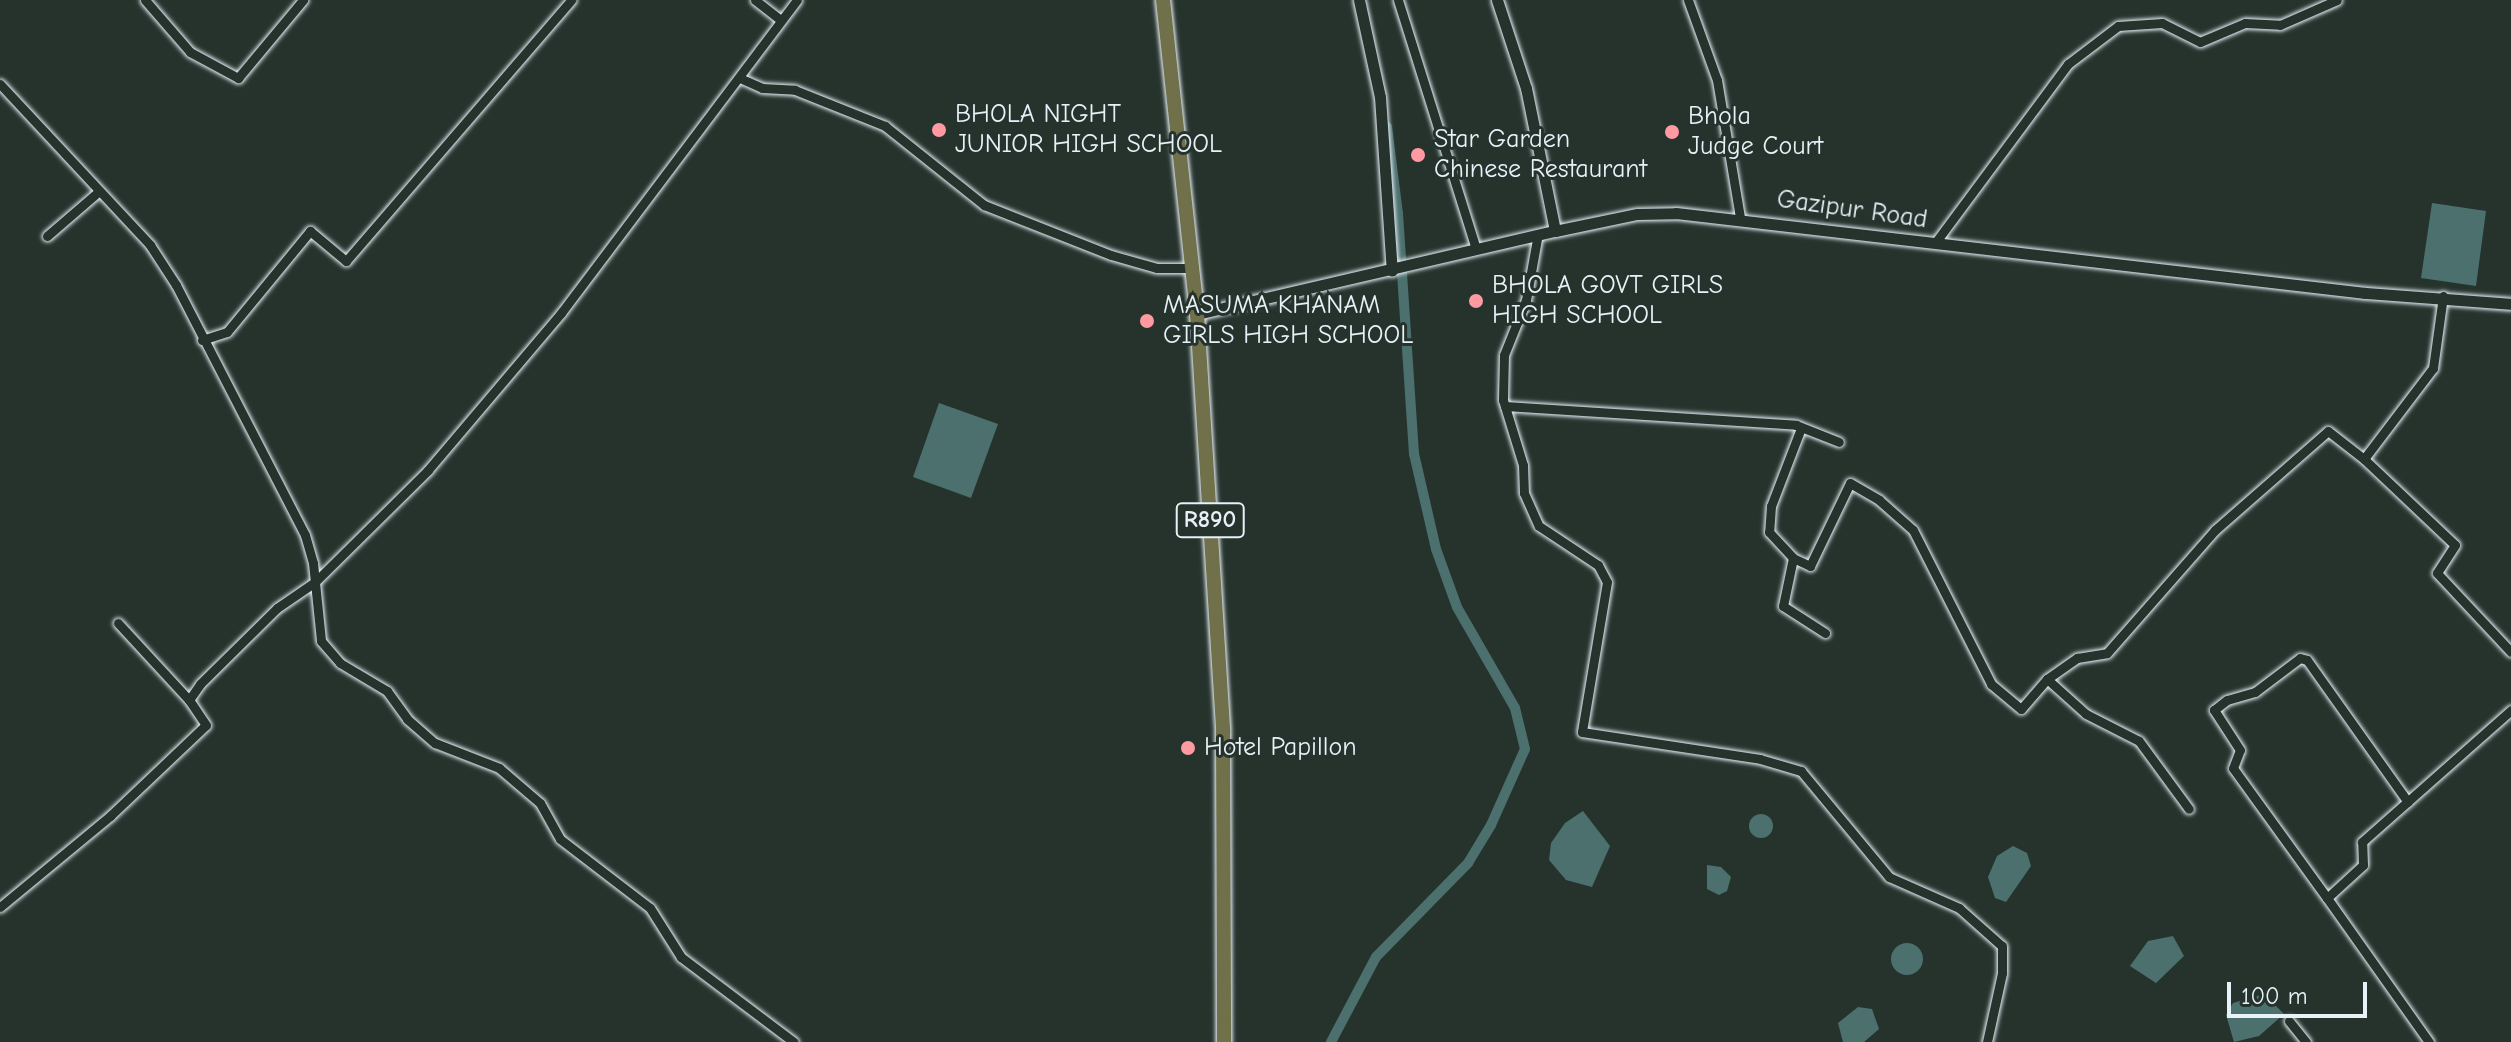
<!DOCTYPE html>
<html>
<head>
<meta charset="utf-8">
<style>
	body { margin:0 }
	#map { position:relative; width:2511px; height:1042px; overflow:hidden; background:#26332d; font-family:"Comic Neue",sans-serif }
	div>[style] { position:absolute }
	.water>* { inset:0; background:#4b706e }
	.round { border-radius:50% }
	.canal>* { height:10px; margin:-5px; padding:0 5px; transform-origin:5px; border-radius:5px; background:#4b706e }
	.roads { filter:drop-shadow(0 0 2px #e8f1f8) drop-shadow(0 0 2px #e8f1f8) }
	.minor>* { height:9px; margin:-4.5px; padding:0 4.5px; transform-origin:4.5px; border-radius:4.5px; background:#26332d }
	.tertiary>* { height:11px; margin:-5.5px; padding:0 5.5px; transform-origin:5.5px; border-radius:5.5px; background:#26332d }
	.primary>* { height:14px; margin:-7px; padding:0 7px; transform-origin:7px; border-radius:7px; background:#70704a }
	.dots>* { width:22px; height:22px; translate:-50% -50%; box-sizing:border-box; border:4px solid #26332d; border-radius:50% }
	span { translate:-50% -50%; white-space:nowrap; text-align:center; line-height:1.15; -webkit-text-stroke:6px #26332d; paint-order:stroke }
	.shield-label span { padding:2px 6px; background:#26332d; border:2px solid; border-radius:6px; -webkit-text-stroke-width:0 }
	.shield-label { font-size:24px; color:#e8f1f8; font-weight:700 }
	.poi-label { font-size:26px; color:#e8f1f8 }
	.left { translate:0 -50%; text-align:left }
	.street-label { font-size:26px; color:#e8f1f8 }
	.scale { position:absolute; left:2227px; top:982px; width:140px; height:36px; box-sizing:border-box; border:4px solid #e8f1f8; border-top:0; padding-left:10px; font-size:24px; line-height:28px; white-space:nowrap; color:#e8f1f8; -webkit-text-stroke:6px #26332d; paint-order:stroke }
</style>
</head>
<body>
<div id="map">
	<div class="water">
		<div style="clip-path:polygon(2432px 203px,2486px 211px,2476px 286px,2421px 278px)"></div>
		<div style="clip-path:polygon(939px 403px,998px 424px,971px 498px,913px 477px)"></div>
		<div style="clip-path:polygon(1583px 811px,1610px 846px,1592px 887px,1566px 880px,1549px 860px,1551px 843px,1565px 823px)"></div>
		<div class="round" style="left:1749px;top:814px;width:24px;height:24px"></div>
		<div style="clip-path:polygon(2013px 846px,2027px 853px,2031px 866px,2006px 902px,1995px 898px,1988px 877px,1997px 856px)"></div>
		<div style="clip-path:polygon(1707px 865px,1721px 867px,1731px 877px,1727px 891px,1719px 895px,1707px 889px)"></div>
		<div style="clip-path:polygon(2173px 936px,2184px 956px,2156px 983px,2130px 966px,2148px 941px)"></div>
		<div class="round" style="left:1891px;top:943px;width:32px;height:32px"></div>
		<div style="clip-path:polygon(2264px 994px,2284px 1014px,2259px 1036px,2234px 1042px,2226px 1015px,2233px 1003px)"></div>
		<div style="clip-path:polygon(1858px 1007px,1872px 1009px,1879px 1029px,1864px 1042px,1843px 1042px,1838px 1023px)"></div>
	</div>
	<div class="canal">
		<div style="left:1331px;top:1042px;width:96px;rotate:-62.1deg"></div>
		<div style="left:1376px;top:957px;width:132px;rotate:-45.6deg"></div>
		<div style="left:1468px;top:863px;width:44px;rotate:-58.8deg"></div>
		<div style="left:1491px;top:825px;width:83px;rotate:-65.9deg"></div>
		<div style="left:1525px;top:749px;width:42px;rotate:-103.7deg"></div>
		<div style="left:1515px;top:708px;width:116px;rotate:-119.9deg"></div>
		<div style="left:1457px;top:607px;width:62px;rotate:-109.9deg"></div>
		<div style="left:1436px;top:549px;width:98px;rotate:-103deg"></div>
		<div style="left:1414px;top:454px;width:241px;rotate:-93.8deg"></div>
		<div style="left:1398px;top:214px;width:88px;rotate:-97.2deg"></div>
	</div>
	<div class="roads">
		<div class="minor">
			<div style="left:145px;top:0;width:69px;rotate:49.1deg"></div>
			<div style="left:190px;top:52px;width:55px;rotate:28.4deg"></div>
			<div style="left:238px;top:78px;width:102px;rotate:-50.2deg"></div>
			<div style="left:755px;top:0;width:33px;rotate:38deg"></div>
			<div style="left:1398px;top:0;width:261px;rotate:72.6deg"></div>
			<div style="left:1688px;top:0;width:85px;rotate:70.1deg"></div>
			<div style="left:1717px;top:80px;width:139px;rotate:80.5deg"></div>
			<div style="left:742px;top:79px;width:22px;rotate:24deg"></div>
			<div style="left:762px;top:88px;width:33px;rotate:3deg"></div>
			<div style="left:795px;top:90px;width:97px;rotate:21.8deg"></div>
			<div style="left:885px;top:126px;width:127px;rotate:38.6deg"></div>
			<div style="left:984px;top:205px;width:136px;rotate:21.5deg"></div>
			<div style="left:1111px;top:255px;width:48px;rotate:15.8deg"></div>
			<div style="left:1157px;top:268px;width:33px"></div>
			<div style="left:0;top:84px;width:220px;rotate:47deg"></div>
			<div style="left:150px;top:245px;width:48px;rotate:57deg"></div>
			<div style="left:176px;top:285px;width:281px;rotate:62.7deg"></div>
			<div style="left:305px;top:535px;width:29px;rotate:74deg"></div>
			<div style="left:313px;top:563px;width:78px;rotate:84.1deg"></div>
			<div style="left:321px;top:641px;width:29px;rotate:49deg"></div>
			<div style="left:340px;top:663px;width:55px;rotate:30.8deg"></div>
			<div style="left:387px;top:691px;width:34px;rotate:54deg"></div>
			<div style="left:407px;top:719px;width:37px;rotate:41deg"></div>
			<div style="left:435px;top:743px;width:69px;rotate:21.3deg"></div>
			<div style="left:499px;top:768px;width:54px;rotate:40.5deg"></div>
			<div style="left:540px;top:803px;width:41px;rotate:60.9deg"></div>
			<div style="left:560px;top:839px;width:113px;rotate:37.5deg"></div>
			<div style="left:650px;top:908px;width:58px;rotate:57.7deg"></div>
			<div style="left:681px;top:957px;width:141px;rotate:37deg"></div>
			<div style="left:47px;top:236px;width:66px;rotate:-40.7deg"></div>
			<div style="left:1537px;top:239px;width:62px;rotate:100.2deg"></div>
			<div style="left:1526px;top:300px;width:59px;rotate:111.8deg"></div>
			<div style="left:1504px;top:355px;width:45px;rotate:91.3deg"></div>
			<div style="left:1503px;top:400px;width:68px;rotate:72.9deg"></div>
			<div style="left:1523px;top:465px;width:28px;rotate:88deg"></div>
			<div style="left:1524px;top:493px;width:36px;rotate:66deg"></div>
			<div style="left:1539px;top:526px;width:71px;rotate:33.5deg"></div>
			<div style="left:1598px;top:565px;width:19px;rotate:62deg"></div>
			<div style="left:1607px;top:582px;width:152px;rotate:99.5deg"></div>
			<div style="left:1582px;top:732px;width:180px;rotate:8.6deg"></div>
			<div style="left:1760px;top:759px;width:43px;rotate:16.3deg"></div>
			<div style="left:1801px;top:771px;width:138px;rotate:50.3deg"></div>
			<div style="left:1889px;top:877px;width:77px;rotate:23.9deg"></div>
			<div style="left:1959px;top:908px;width:57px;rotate:41.5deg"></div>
			<div style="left:2002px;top:946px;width:27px;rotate:90deg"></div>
			<div style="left:2002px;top:973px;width:71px;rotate:102.3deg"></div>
			<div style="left:1935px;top:243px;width:223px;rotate:-53.4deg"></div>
			<div style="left:2068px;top:64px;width:63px;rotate:-37.2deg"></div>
			<div style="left:2118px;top:26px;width:44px;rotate:-3.9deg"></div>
			<div style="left:2162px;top:23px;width:42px;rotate:26.6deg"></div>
			<div style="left:2200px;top:42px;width:49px;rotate:-22.9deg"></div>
			<div style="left:2245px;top:23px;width:35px;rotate:3deg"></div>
			<div style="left:2280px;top:25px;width:62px;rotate:-23.7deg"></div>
			<div style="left:2443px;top:296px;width:73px;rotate:97.9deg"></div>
			<div style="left:2433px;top:368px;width:114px;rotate:127.2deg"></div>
			<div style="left:2364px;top:459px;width:125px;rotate:43.4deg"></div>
			<div style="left:2455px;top:545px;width:33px;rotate:123deg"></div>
			<div style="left:2437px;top:573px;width:108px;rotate:46.9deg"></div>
			<div style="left:202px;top:340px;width:26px;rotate:-18deg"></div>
			<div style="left:227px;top:332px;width:131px;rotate:-50.6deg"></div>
			<div style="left:310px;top:231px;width:47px;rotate:39.8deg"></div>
			<div style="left:346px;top:261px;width:345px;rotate:-49.2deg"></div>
			<div style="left:1505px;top:406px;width:292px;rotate:3.7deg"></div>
			<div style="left:1796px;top:425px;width:46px;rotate:21.6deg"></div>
			<div style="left:1801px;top:428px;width:84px;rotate:111deg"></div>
			<div style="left:1771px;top:506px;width:26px;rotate:94deg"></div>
			<div style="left:1769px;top:532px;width:35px;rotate:47deg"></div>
			<div style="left:1793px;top:558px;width:49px;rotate:101.8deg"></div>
			<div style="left:1783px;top:606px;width:50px;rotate:32.7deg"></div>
			<div style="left:1793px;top:558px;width:19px;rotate:25deg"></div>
			<div style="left:1810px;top:566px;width:92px;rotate:-64.3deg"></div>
			<div style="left:1850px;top:483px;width:34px;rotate:30deg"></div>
			<div style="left:1879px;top:500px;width:45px;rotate:41.4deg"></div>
			<div style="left:1913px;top:530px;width:173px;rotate:63.1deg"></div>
			<div style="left:1991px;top:684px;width:39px;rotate:40deg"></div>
			<div style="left:2021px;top:709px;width:40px;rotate:-49deg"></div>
			<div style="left:2047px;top:679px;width:37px;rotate:-35deg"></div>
			<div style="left:2077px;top:658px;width:30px;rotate:-9deg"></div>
			<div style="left:2107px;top:653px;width:164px;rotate:-48.7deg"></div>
			<div style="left:2215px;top:530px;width:150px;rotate:-41.2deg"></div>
			<div style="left:2328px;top:431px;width:46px;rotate:37.9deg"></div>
			<div style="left:118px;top:623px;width:105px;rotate:47.3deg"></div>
			<div style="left:2047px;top:679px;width:52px;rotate:41.9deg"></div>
			<div style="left:2086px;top:714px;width:59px;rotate:27deg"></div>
			<div style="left:2139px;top:741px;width:84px;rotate:53.7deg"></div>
			<div style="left:2327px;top:898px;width:160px;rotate:-125.9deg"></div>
			<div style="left:2233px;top:768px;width:19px;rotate:-69deg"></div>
			<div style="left:2240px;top:750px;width:48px;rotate:-123deg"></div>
			<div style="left:2214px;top:710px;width:16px;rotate:-38deg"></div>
			<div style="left:2227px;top:700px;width:29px;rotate:-16deg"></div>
			<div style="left:2255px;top:692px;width:56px;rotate:-37.1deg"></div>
			<div style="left:2300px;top:658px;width:7px;rotate:16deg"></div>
			<div style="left:2307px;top:660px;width:174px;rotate:54.6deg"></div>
			<div style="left:0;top:907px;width:143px;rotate:-39.6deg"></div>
			<div style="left:110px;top:816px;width:132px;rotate:-43.5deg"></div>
			<div style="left:206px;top:725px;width:30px;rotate:-124deg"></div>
			<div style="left:189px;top:700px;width:19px;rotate:-55deg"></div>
			<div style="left:200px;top:684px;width:108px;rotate:-44.6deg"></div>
			<div style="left:277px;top:608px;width:46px;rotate:-34.4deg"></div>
			<div style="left:315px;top:582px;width:159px;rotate:-44.7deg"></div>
			<div style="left:428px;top:470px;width:206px;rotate:-49.7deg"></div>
			<div style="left:561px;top:313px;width:392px;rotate:-53deg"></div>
			<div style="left:2289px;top:1021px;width:27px;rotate:51deg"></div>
			<div style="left:2429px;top:1042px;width:176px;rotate:-125.3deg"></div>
			<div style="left:2327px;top:898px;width:49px;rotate:-42.5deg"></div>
			<div style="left:2363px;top:865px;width:23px;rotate:-92deg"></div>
			<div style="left:2362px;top:842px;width:199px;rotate:-41.5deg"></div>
		</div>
		<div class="tertiary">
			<div style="left:1359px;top:0;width:99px;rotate:77.8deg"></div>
			<div style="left:1380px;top:97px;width:174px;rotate:86.1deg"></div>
			<div style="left:1497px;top:0;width:93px;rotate:71.8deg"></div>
			<div style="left:1526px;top:88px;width:146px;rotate:78.5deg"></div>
			<div style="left:1197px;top:314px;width:367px;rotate:-13.1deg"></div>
			<div style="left:1555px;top:231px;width:84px;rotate:-11.7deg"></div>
			<div style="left:1637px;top:214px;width:39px;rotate:-1deg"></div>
			<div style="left:1676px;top:213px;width:694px;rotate:6.62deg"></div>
			<div style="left:2365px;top:293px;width:146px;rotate:4.3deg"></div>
		</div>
		<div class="primary">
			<div style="left:1163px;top:0;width:316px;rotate:83.8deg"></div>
			<div style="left:1197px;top:314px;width:419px;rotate:86.4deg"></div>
			<div style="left:1223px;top:732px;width:310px;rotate:89.8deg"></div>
		</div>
	</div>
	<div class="dots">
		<div style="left:939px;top:130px;background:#ff9aa2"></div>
		<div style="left:1672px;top:132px;background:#ff9aa2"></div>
		<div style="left:1418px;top:155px;background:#ff9aa2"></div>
		<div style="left:1476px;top:301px;background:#ff9aa2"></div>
		<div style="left:1147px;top:321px;background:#ff9aa2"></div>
		<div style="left:1188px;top:748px;background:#ff9aa2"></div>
	</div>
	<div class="shield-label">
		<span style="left:1210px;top:520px">R890</span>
	</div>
	<div class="poi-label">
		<span class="left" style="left:955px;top:130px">BHOLA NIGHT<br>JUNIOR HIGH SCHOOL</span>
		<span class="left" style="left:1688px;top:132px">Bhola<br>Judge Court</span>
		<span class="left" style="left:1434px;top:155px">Star Garden<br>Chinese Restaurant</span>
		<span class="left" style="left:1492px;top:301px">BHOLA GOVT GIRLS<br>HIGH SCHOOL</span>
		<span class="left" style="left:1163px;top:321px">MASUMA KHANAM<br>GIRLS HIGH SCHOOL</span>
		<span class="left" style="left:1204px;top:748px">Hotel Papillon</span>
	</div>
	<div class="street-label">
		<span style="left:1852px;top:210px;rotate:8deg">Gazipur Road</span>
	</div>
	<div class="scale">100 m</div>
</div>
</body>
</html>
